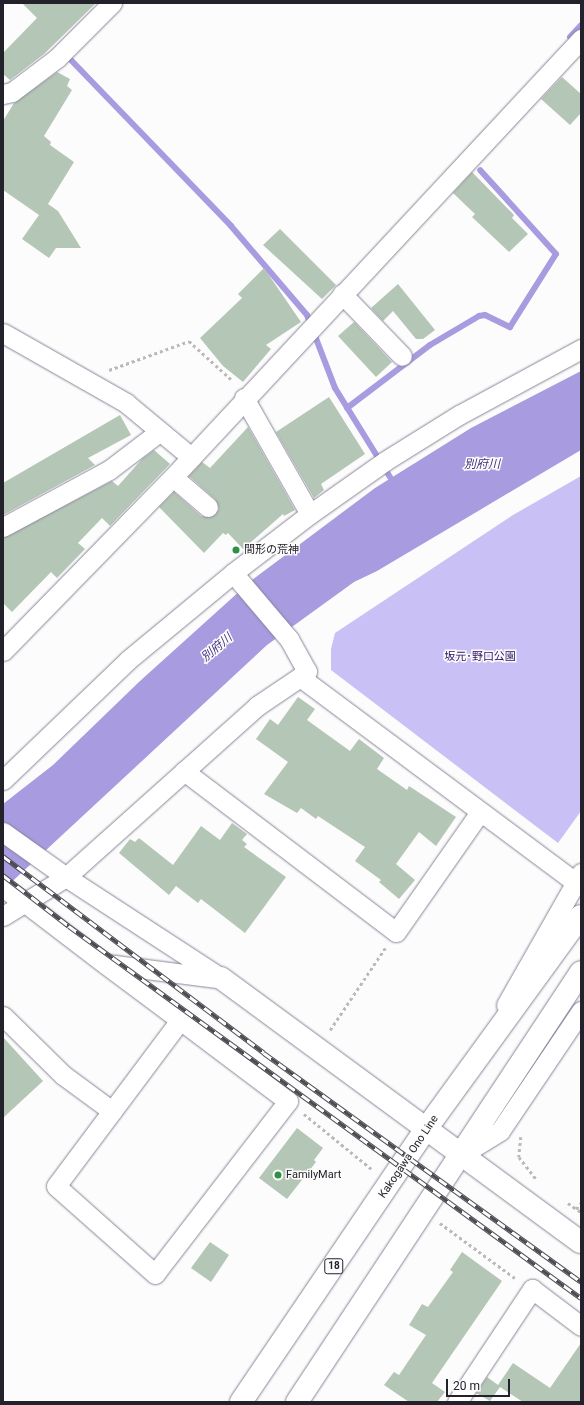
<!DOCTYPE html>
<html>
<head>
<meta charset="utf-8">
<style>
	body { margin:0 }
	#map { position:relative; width:584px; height:1405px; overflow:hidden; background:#fcfcfc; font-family:Roboto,"Noto Sans JP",sans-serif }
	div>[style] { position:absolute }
	.green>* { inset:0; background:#c9c0f6 }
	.water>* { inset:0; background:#a89be0 }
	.stream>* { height:6px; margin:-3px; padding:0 3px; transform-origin:3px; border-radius:3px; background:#a89be0 }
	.building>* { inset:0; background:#b4c6b5 }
	.path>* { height:2.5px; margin-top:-1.25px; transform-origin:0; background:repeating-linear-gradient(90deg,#bab9bb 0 3px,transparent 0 6px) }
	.roads { filter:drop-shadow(0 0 1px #888599) drop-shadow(0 0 1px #888599) }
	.minor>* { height:19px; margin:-9.5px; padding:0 9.5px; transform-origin:9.5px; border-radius:9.5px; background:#fff }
	.tertiary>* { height:22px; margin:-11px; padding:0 11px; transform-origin:11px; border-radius:11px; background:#fff }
	.primary>* { height:22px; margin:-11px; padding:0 11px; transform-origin:11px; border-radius:11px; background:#fff }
	.rail>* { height:4.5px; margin-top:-2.25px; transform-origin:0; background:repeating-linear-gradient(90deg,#fcfcfc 0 9px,#4d4b52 0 18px); box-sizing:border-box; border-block:1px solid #4d4b52 }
	.dots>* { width:11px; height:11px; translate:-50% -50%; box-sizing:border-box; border:2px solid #fcfcfc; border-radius:50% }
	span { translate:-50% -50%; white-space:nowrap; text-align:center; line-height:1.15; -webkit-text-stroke:3px #fcfcfc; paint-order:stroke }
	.shield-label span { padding:1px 3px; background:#fcfcfc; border:1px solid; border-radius:3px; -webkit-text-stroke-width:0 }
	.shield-label { font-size:10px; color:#232129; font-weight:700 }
	.poi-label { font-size:11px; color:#232129 }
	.left { translate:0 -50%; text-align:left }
	.park-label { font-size:11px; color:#2e1162 }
	.street-label { font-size:11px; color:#232129 }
	.water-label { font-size:12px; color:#462f7f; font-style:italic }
	.frame { position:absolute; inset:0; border:4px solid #232129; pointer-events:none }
	.scale { position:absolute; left:446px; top:1379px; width:64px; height:18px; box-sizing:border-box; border:2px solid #232129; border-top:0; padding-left:5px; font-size:12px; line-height:14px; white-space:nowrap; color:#232129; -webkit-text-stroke:3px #fcfcfc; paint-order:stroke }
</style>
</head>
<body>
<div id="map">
	<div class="green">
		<div style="clip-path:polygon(581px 476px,581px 811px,558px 843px,331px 670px,331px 649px,335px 633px,513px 515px)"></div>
	</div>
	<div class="water">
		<div style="clip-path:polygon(581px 371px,581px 450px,377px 571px,354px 582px,267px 645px,3px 890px,3px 804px,53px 765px,140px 681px,252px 580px,375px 488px,471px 428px)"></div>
	</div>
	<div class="stream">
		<div style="left:570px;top:37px;width:16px;rotate:-47deg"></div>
		<div style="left:69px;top:58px;width:233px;rotate:46deg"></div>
		<div style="left:231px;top:226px;width:117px;rotate:49.5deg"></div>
		<div style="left:307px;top:315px;width:78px;rotate:69deg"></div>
		<div style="left:335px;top:388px;width:114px;rotate:58.3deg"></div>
		<div style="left:347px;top:408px;width:104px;rotate:-37.2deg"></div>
		<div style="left:430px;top:345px;width:57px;rotate:-30.6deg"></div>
		<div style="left:479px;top:316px;width:6px;rotate:-9deg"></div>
		<div style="left:485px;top:315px;width:28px;rotate:26deg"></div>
		<div style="left:510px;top:327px;width:86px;rotate:-57.8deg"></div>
		<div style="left:556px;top:254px;width:113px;rotate:-132.1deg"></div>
	</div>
	<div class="building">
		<div style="clip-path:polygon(22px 3px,96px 3px,44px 54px,10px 80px,3px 74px,3px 53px,37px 18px)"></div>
		<div style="clip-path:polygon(57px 72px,70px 79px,67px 86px,72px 90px,44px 136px,51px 142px,50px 145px,74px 162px,48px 204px,58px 211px,81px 248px,56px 248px,49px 258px,22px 239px,39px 215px,3px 190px,3px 121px,14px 103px)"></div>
		<div style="clip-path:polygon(562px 77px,581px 94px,581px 113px,570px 125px,541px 99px)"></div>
		<div style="clip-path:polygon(472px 172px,514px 215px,512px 218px,528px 234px,509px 252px,472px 217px,475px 214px,453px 193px)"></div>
		<div style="clip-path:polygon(280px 229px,336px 285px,322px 299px,263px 245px)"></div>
		<div style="clip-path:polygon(264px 268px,301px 322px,266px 345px,271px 349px,243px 382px,223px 366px,200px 338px,242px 298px,238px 294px)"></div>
		<div style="clip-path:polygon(398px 284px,435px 330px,423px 339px,416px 339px,393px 311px,383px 321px,371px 308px)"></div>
		<div style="clip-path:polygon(354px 322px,392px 362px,376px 377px,338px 336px)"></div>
		<div style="clip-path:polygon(329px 397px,365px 454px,321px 484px,324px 490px,314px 498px,276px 432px)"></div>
		<div style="clip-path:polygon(120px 415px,131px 435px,88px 458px,95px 465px,3px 515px,3px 483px)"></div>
		<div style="clip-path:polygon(248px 427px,295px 510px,284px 516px,283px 514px,243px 549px,228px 533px,226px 535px,223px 533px,204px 553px,159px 507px,174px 492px,201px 516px,211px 517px,216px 514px,219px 509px,215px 499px,189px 476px,202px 462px,210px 468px)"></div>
		<div style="clip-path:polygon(154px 450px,170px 464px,110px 526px,102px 518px,78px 543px,85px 549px,57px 578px,51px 572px,12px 612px,3px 603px,3px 538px,112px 481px,118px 486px,142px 459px)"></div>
		<div style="clip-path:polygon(298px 697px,315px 709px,307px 720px,350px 751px,359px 739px,384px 758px,377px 769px,407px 790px,409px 786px,456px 817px,436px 846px,419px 832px,396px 864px,415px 880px,399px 899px,379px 882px,381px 880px,355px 861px,365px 847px,318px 816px,316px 819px,301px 808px,297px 813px,264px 794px,288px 762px,256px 739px,270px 719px,278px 725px)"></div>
		<div style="clip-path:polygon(232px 823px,247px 834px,242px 840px,247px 844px,244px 847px,286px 877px,245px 933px,201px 899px,198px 903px,176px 886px,169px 895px,119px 853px,130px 839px,135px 842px,139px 838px,173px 865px,201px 826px,220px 840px)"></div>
		<div style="clip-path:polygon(3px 1037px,43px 1081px,3px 1118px)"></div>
		<div style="clip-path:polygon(297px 1128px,323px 1148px,314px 1160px,316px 1162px,287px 1199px,259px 1178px)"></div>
		<div style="clip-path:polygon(210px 1242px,229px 1255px,211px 1282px,191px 1268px)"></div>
		<div style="clip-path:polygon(462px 1252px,502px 1281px,432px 1383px,445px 1392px,437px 1402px,409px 1402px,384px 1385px,394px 1372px,399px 1375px,426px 1335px,409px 1325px,422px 1304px,428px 1307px,453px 1272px,450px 1270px)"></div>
		<div style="clip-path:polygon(581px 1343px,581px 1402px,523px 1402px,500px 1387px,490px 1401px,476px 1393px,487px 1377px,498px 1385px,513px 1363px,550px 1388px)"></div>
	</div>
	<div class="path">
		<div style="left:109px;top:370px;width:85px;rotate:-19.9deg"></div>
		<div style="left:189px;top:341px;width:59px;rotate:42.3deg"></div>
		<div style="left:330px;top:1030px;width:99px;rotate:-56.1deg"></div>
		<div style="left:304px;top:1114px;width:89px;rotate:39.1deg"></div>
		<div style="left:521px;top:1137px;width:20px;rotate:96deg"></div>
		<div style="left:519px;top:1157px;width:29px;rotate:52deg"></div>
		<div style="left:568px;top:1203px;width:16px;rotate:35deg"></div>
		<div style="left:576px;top:1209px;width:8px;rotate:-50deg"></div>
		<div style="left:440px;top:1223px;width:93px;rotate:36.3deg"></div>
	</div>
	<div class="roads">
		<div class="minor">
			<div style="left:3px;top:94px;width:9px;rotate:-13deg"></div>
			<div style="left:12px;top:92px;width:56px;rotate:-37.1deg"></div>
			<div style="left:57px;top:58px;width:78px;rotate:-45deg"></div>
			<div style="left:342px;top:294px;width:86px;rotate:45.9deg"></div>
			<div style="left:3px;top:333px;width:142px;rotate:29.6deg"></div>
			<div style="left:126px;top:403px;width:85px;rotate:39.7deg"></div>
			<div style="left:244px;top:398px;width:133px;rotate:60.4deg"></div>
			<div style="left:173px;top:477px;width:46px;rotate:40.6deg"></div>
			<div style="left:3px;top:527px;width:120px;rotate:-28.3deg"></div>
			<div style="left:109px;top:470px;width:63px;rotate:-37.2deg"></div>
			<div style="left:233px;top:573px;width:87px;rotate:49.7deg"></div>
			<div style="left:289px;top:639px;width:37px;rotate:61deg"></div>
			<div style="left:307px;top:671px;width:9px;rotate:139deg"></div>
			<div style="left:3px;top:651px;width:243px;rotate:-45.7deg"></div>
			<div style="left:173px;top:477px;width:599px;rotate:-47.03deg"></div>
			<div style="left:184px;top:771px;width:266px;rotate:37.2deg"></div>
			<div style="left:396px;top:932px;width:146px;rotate:-55deg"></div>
			<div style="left:3px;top:780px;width:173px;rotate:-43.8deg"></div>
			<div style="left:128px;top:660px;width:136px;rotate:-39.6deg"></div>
			<div style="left:233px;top:573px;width:97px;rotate:-37.5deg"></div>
			<div style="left:310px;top:514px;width:92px;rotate:-35.2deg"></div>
			<div style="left:385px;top:461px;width:87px;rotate:-31.9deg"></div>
			<div style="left:459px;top:415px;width:139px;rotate:-28.4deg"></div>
			<div style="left:3px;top:832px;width:77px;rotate:35.5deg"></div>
			<div style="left:66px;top:877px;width:185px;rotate:33.1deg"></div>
			<div style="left:3px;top:887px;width:11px;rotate:38deg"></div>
			<div style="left:12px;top:894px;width:14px;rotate:34deg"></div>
			<div style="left:24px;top:902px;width:102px;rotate:37.4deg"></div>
			<div style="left:105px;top:964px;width:94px;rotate:36.7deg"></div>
			<div style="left:180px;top:1020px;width:135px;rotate:36.9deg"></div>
			<div style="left:288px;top:1101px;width:218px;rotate:127.6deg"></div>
			<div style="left:155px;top:1274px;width:132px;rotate:-138.4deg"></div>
			<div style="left:56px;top:1186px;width:207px;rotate:-53.2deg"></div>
			<div style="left:3px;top:916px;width:74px;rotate:-31.8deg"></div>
			<div style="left:66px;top:877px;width:256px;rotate:-41.8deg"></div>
			<div style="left:257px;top:706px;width:52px;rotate:-34deg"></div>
			<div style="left:300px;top:677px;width:343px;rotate:36.7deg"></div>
			<div style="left:107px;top:964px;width:111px;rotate:7.3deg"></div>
			<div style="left:506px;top:1005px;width:152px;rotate:-60.4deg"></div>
			<div style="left:3px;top:1016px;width:84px;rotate:44.5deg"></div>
			<div style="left:63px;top:1075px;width:61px;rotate:36.3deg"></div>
			<div style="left:461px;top:1155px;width:46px;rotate:-31.6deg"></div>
			<div style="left:500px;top:1131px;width:145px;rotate:-56deg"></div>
			<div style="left:457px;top:1402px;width:136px;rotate:-56.4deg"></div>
			<div style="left:532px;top:1289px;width:61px;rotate:37.1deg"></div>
		</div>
		<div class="tertiary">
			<div style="left:221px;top:978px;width:446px;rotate:36.3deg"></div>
		</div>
		<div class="primary">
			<div style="left:241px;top:1402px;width:330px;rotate:-55.9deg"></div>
			<div style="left:426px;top:1129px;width:263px;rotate:-54deg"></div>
			<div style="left:297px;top:1402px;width:515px;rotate:-56.56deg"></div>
		</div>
	</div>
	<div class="rail">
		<div style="left:3px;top:856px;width:327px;rotate:37deg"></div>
		<div style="left:264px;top:1053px;width:391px;rotate:35.8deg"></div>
		<div style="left:3px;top:875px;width:83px;rotate:37.7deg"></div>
		<div style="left:69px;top:926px;width:633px;rotate:36deg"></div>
	</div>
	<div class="dots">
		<div style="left:236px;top:550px;background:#2e9044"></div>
		<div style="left:278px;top:1175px;background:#2e9044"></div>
	</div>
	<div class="shield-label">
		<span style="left:334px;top:1266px">18</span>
	</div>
	<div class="poi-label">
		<span class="left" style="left:244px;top:550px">間形の荒神</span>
		<span class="left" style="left:286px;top:1175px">FamilyMart</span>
	</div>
	<div class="park-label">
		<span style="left:480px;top:657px">坂元･野口公園</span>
	</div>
	<div class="street-label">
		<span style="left:409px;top:1157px;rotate:-56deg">Kakogawa Ono Line</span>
	</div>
	<div class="water-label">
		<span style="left:482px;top:465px">別府川</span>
		<span style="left:217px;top:648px;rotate:-40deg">別府川</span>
	</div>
	<div class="frame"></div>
	<div class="scale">20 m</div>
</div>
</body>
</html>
